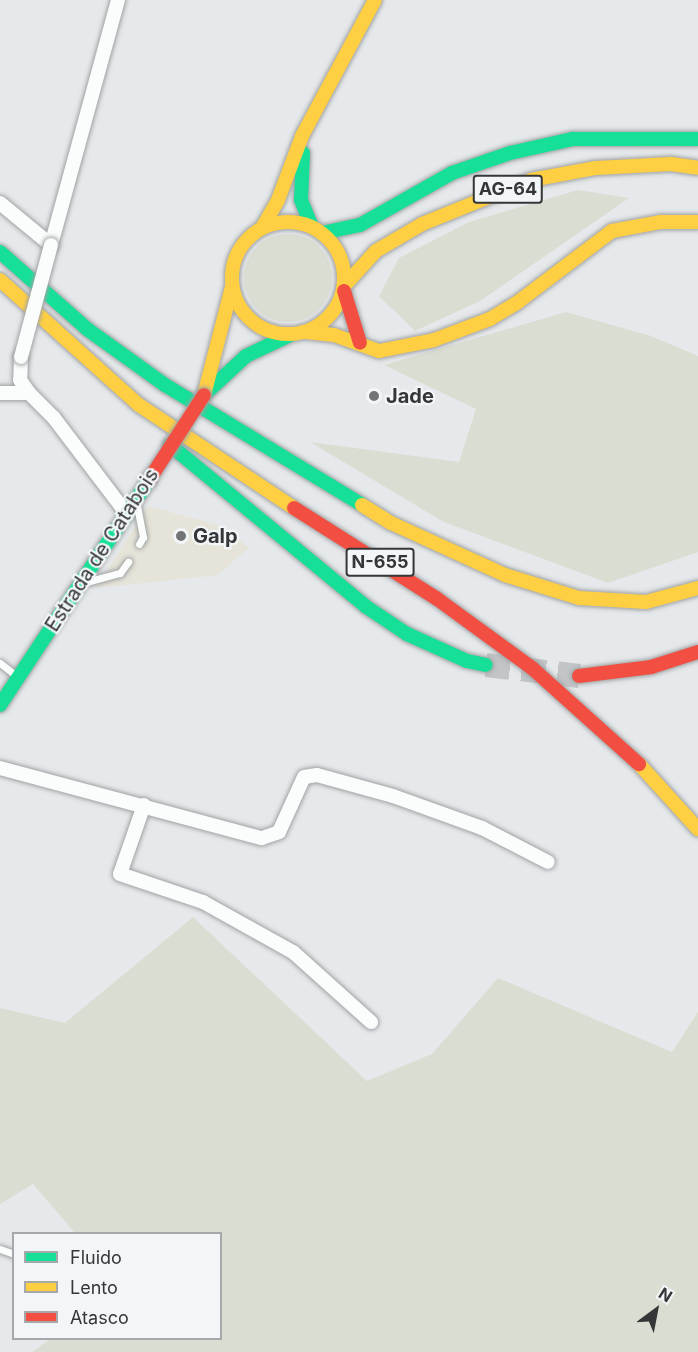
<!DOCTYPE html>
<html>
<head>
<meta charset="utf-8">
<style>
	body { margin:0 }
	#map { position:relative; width:698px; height:1352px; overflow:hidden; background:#e6e9eb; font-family:Inter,sans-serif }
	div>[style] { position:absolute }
	.commercial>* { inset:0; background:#e6e3d8 }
	.green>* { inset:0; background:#daddd1 }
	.round { border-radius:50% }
	.highway-tunnel>* { height:24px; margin-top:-12px; transform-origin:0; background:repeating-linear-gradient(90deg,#c2c5c7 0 24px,transparent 0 36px) }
	.roads { filter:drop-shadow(0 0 2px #a0a3a4) drop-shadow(0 0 2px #a0a3a4) }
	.lane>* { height:7px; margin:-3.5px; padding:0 3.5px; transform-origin:3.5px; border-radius:3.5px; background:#fbfcfc }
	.street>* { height:14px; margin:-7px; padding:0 7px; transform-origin:7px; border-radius:7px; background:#fbfcfc }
	.fast>* { height:14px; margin:-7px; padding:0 7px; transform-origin:7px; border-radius:7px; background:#16e098 }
	.slow>* { height:14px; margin:-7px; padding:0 7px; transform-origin:7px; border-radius:7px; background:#ffcf43 }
	.slow>.ring { margin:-7px; padding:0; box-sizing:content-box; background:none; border:14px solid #ffcf43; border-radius:50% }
	.jam>* { height:14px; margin:-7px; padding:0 7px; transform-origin:7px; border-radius:7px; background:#f24e42 }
	.bridges { filter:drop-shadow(0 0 2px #a0a3a4) drop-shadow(0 0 2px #a0a3a4) }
	.street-bridge>* { height:14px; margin:-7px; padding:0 7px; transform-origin:7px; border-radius:7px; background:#fbfcfc }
	.jam-bridge>* { height:14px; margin:-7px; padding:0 7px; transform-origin:7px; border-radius:7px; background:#f24e42 }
	.dots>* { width:16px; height:16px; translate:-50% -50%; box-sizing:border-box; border:3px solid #f2f6f9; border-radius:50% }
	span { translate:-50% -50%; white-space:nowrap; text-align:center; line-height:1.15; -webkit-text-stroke:4.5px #f2f6f9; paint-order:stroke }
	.shield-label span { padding:2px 4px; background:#f2f6f9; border:2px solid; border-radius:4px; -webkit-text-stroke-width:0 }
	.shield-label { font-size:18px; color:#343637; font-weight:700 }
	.poi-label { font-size:20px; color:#343637; font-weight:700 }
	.left { translate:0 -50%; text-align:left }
	.street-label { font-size:20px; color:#343637 }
	.legend { position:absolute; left:12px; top:1232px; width:210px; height:108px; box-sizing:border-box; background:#f2f6f9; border:2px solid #a6a9ab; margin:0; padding:8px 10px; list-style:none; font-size:18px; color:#343637 }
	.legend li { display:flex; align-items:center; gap:12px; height:30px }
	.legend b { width:30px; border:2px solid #a6a9ab }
	.north { position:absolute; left:626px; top:1280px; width:60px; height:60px; -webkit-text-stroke:4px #f2f6f9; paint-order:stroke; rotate:32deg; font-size:16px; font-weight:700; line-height:24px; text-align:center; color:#343637 }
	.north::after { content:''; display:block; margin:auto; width:21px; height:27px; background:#343637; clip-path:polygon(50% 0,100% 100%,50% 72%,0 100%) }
</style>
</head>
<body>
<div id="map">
	<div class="commercial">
		<div style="clip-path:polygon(148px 506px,218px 525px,249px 547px,218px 575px,96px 588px)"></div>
	</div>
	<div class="green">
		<div style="clip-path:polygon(578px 190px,629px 198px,480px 301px,415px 331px,379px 296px,399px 258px,469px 222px)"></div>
		<div class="round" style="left:244px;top:234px;width:88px;height:88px"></div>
		<div style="clip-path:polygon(566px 312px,651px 336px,698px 356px,698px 552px,608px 583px,444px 522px,310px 442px,459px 462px,476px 409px,384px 365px)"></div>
		<div style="clip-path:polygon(193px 917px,367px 1081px,432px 1054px,498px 978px,672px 1052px,698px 1012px,698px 1352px,32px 1352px,50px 1339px,220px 1338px,220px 1234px,75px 1233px,33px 1184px,0 1204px,0 1008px,65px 1023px)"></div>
	</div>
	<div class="highway-tunnel">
		<div style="left:486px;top:665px;width:94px;rotate:6.7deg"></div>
	</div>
	<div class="roads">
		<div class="lane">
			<div style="left:137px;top:506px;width:32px;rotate:79deg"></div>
			<div style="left:143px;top:537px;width:8px;rotate:120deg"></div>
			<div style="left:86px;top:582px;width:35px;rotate:-15deg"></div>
			<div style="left:120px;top:573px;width:14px;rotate:-54deg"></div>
			<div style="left:0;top:663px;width:23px;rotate:38deg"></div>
			<div style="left:0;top:1249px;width:15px;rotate:20deg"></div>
		</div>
		<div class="street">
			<div style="left:0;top:203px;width:66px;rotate:39.5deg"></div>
			<div style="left:51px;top:245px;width:254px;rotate:-74.7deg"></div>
			<div style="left:21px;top:357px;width:23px;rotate:92deg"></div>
			<div style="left:20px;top:380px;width:16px;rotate:55deg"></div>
			<div style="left:29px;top:393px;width:35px;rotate:45deg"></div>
			<div style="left:54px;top:418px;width:121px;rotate:52.8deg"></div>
			<div style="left:0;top:393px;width:29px"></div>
			<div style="left:0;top:768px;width:271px;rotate:15deg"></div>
			<div style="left:262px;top:838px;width:18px;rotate:-19deg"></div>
			<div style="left:279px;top:832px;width:60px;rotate:-65.6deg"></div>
			<div style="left:304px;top:777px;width:13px;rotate:-9deg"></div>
			<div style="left:317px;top:775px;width:79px;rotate:15.4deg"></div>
			<div style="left:393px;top:796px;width:95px;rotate:19.8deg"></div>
			<div style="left:482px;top:828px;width:74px;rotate:27.3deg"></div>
			<div style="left:144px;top:805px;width:73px;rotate:109.2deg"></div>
			<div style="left:120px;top:874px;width:88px;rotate:18.6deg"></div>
			<div style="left:203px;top:902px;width:103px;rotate:29.1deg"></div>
			<div style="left:293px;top:952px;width:105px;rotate:41.9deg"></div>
		</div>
		<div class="fast">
			<div style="left:303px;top:153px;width:47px;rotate:92.4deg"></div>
			<div style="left:301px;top:200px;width:29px;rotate:68deg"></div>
			<div style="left:322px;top:233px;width:39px;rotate:-12deg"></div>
			<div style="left:360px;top:225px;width:106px;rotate:-29.5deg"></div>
			<div style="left:452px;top:173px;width:61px;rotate:-19deg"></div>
			<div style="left:510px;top:153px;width:65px;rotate:-12.5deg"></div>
			<div style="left:573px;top:139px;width:125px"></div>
			<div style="left:0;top:252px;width:116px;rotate:41.5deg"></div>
			<div style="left:87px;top:329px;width:96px;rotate:35.7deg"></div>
			<div style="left:165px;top:385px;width:231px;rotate:31.3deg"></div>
			<div style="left:205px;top:394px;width:56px;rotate:-42.8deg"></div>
			<div style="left:246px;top:356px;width:49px;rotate:-25.5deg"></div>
			<div style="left:170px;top:445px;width:253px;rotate:39.5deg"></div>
			<div style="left:365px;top:606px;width:50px;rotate:33.7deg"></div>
			<div style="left:407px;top:634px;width:66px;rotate:24.2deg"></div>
			<div style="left:467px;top:661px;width:19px;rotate:12deg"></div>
			<div style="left:0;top:705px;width:270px;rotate:-56.5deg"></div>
		</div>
		<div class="slow">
			<div class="ring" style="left:232px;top:222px;width:98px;height:98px"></div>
			<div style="left:262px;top:228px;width:32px;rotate:-60deg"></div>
			<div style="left:278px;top:200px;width:68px;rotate:-69.4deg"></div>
			<div style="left:302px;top:136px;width:154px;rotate:-61.8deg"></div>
			<div style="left:0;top:280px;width:187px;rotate:42deg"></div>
			<div style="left:139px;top:405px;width:186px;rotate:33.6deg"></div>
			<div style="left:345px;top:285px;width:46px;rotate:-47.6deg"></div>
			<div style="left:376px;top:251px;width:53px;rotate:-30.4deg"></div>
			<div style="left:422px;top:224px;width:118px;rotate:-22deg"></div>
			<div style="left:531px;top:180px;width:66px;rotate:-10.5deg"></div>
			<div style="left:596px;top:168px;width:75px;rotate:-3.1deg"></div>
			<div style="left:671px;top:164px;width:27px;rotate:8deg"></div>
			<div style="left:306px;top:332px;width:28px;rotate:6deg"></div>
			<div style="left:334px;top:335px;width:48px;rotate:19.6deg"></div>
			<div style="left:379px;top:351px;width:56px;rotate:-11.3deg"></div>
			<div style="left:434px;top:340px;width:60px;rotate:-20.6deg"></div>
			<div style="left:490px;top:319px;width:33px;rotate:-31deg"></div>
			<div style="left:518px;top:302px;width:118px;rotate:-37.1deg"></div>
			<div style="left:612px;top:231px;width:50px;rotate:-10.4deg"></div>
			<div style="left:661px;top:222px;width:37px"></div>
			<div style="left:204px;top:395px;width:112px;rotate:-75.5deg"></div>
			<div style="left:362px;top:505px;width:34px;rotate:32deg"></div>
			<div style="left:391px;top:523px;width:125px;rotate:24.5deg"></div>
			<div style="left:505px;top:575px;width:77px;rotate:17.3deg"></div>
			<div style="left:579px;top:598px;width:67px;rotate:3.4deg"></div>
			<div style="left:646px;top:602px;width:54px;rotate:-15.1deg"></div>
			<div style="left:639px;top:764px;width:88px;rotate:47.8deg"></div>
		</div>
		<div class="jam">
			<div style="left:344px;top:291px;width:54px;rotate:72.9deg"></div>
			<div style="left:294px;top:508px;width:168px;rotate:32.4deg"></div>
			<div style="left:436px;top:598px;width:119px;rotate:36.1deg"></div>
			<div style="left:532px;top:668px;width:144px;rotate:41.9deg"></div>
			<div style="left:579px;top:676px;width:73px;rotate:-7.1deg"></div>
			<div style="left:651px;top:667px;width:49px;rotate:-17.7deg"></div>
		</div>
	</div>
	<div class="bridges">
		<div class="street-bridge">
			<div style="left:21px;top:357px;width:116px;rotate:-75deg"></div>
		</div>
		<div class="jam-bridge">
			<div style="left:149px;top:480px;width:101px;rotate:-57.1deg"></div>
		</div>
	</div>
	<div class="dots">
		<div style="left:374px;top:396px;background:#727576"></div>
		<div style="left:181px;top:536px;background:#727576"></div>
	</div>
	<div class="shield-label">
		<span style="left:508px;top:189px">AG-64</span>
		<span style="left:380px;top:562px">N-655</span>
	</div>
	<div class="poi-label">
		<span class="left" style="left:386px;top:396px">Jade</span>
		<span class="left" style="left:193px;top:536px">Galp</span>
	</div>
	<div class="street-label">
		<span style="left:102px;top:550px;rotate:-57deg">Estrada de Catabois</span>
	</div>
	<ul class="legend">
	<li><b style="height:8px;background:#16e098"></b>Fluido</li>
	<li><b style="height:8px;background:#ffcf43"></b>Lento</li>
	<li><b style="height:8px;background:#f24e42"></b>Atasco</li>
	</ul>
	<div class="north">N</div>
</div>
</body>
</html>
